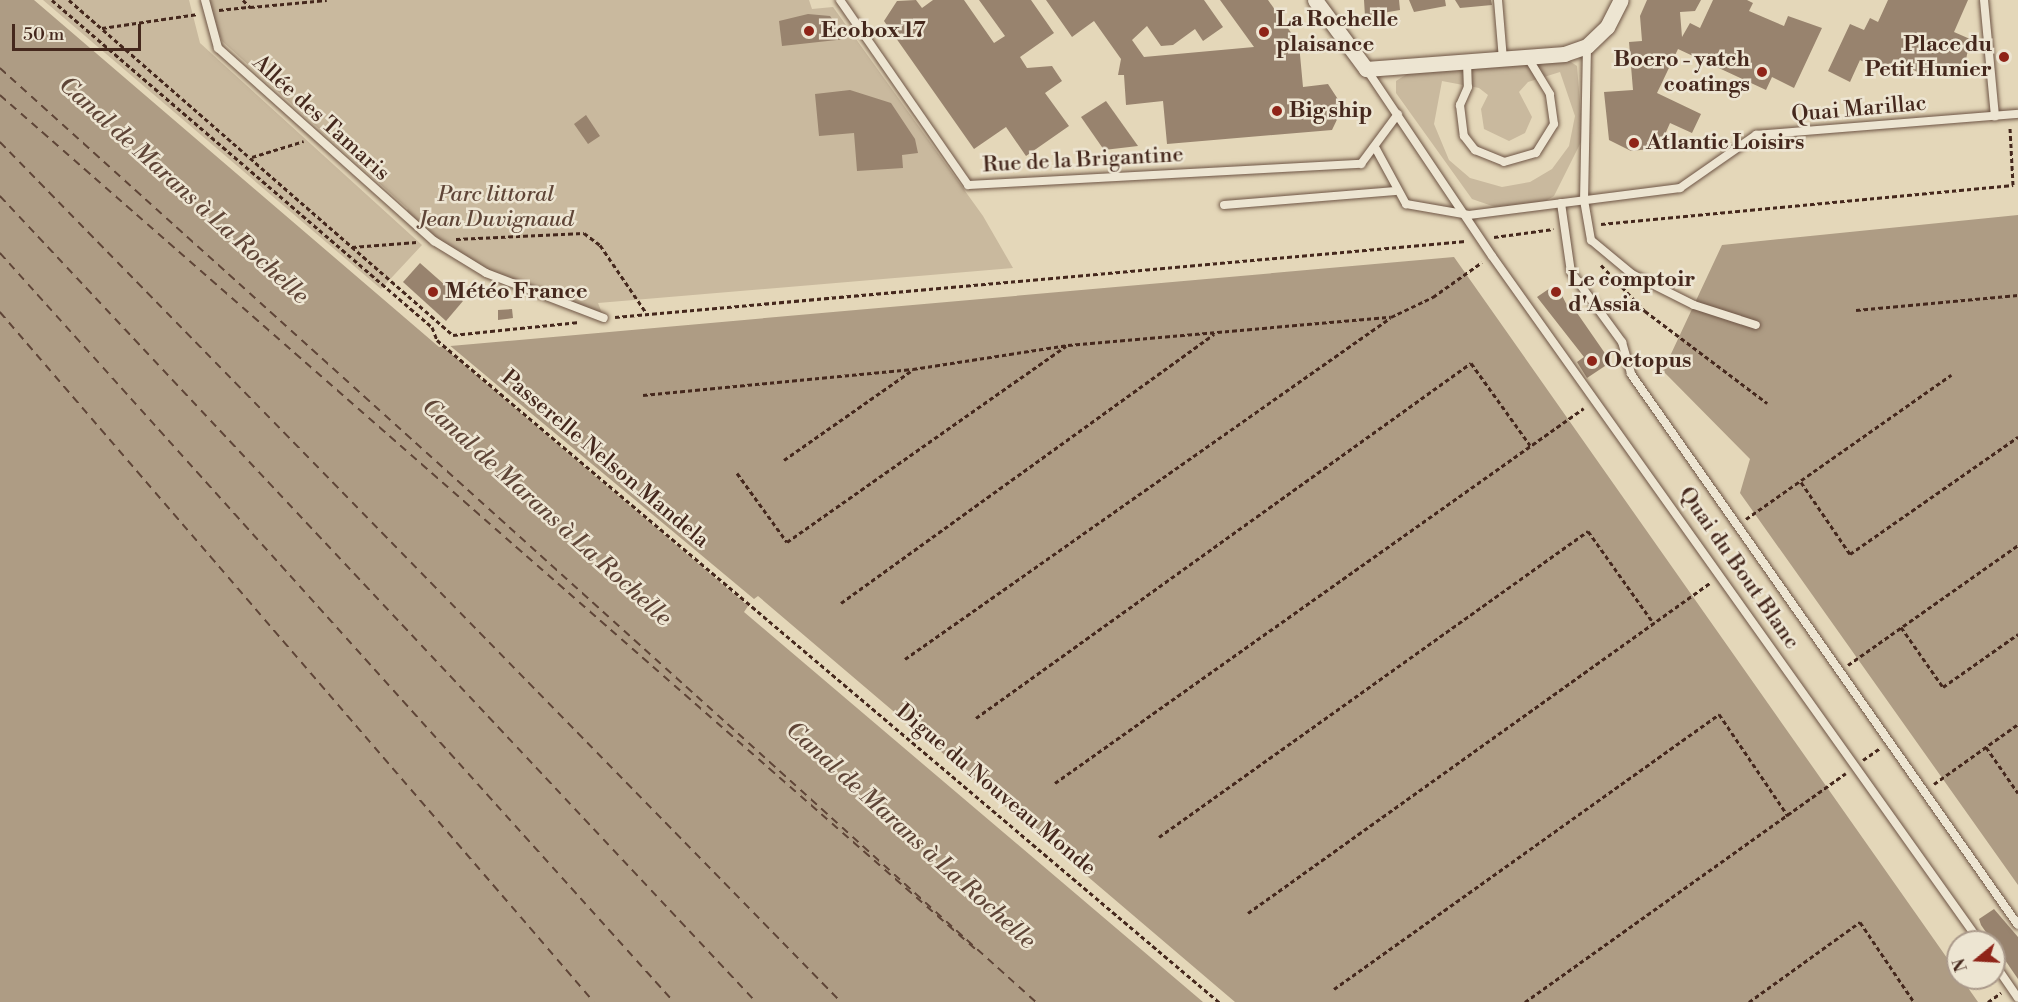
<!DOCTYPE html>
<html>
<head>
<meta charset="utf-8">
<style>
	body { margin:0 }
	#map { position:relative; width:2018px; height:1002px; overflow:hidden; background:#e4d7b9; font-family:"Libre Bodoni",serif }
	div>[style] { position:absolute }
	.green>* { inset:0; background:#c9b99e }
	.water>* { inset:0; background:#ae9c84 }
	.pier>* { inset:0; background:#e4d7b9 }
	.ferry>* { height:1.5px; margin-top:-0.75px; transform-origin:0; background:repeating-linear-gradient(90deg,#5f4537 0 8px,transparent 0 14px) }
	.building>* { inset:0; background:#98836e }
	.path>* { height:3px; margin-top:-1.5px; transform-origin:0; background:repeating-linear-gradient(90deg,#45281d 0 4.5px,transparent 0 7.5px) }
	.roads { filter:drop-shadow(0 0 2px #6d5444) drop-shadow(0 0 2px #6d5444) }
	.lane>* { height:8px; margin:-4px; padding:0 4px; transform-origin:4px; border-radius:4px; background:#ede5d2 }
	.street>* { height:15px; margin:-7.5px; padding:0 7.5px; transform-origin:7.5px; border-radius:7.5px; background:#ede5d2 }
	.dots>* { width:16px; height:16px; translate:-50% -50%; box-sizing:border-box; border:3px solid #ede5d2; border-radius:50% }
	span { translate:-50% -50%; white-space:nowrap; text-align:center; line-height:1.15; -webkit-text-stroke:5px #ede5d2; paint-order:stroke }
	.poi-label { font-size:22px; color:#45281d; font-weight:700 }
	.left { translate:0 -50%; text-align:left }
	.right { translate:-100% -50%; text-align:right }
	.street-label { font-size:22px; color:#45281d }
	.park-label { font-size:22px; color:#5f4537; font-style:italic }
	.water-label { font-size:24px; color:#5f4537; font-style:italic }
	.north { position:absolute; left:1946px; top:930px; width:60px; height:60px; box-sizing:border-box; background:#ede5d2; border:2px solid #aa998a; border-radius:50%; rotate:252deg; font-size:16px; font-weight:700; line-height:24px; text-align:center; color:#45281d }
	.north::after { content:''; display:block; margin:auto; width:21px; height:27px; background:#8f2418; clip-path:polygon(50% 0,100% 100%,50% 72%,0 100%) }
	.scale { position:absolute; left:12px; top:24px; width:129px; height:27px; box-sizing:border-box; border:3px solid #45281d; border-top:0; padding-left:8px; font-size:18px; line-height:21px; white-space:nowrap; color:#45281d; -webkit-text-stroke:4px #ede5d2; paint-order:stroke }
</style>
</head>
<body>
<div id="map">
	<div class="green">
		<div style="clip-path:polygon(43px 0,189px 0,200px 43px,422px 245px,381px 289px)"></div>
		<div style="clip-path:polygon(204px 0,809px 0,812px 9px,833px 7px,983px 216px,1013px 268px,598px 303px,604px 318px,486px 273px,403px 216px,408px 209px,222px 41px)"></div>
		<div style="clip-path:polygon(evenodd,1565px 58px,1577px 66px,1583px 138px,1554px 196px,1542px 203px,1495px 207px,1472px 199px,1396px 93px,1396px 81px,1412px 71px,1565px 58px,1560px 72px,1575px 116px,1569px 146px,1552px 169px,1530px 182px,1502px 187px,1470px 178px,1449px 160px,1434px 124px,1442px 81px,1479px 88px,1488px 95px,1481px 109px,1484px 129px,1509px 141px,1525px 133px,1532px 117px,1519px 92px,1528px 82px,1560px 72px)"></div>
	</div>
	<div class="water">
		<div style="clip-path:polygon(0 0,34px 0,439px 347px,1454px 257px,1978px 1002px,0 1002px)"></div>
		<div style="clip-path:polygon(2018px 215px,2018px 885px,1740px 493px,1750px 459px,1663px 371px,1722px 245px)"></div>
	</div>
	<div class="pier">
		<div style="clip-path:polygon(436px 341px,448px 344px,754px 599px,758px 596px,1235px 1002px,1203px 1002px,744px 612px,748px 606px)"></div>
	</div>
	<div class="ferry">
		<div style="left:0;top:68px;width:1395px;rotate:42.04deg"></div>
		<div style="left:0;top:95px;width:1301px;rotate:41.2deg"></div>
		<div style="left:0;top:142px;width:1203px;rotate:45.64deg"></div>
		<div style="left:0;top:196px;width:1105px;rotate:46.83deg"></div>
		<div style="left:0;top:253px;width:1008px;rotate:48.02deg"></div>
		<div style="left:0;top:312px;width:910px;rotate:49.28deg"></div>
	</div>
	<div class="building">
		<div style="clip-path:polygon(916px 0,922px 8px,933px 0,964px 0,994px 43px,1005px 36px,979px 0,1031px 0,1054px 33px,1020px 57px,1027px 68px,1052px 66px,1062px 81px,1045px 93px,1069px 126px,1026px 156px,1006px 127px,974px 149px,884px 21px,897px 1px)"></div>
		<div style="clip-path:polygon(1046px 0,1204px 0,1223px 27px,1203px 41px,1195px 29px,1173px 45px,1161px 46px,1147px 26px,1132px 40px,1144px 57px,1254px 47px,1220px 0,1268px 0,1299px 44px,1303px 87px,1328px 84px,1343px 107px,1332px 130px,1167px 144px,1163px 101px,1126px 105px,1124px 75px,1118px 75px,1121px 59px,1094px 21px,1072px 37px)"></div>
		<div style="clip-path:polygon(1364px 0,1399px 0,1400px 10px,1365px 16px)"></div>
		<div style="clip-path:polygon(1409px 0,1445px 0,1446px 6px,1414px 12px)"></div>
		<div style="clip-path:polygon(1455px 0,1491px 0,1492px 5px,1460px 8px)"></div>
		<div style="clip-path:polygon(1647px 0,1701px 0,1695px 11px,1680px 12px,1682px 37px,1690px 23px,1700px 28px,1713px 0,1747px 0,1753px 3px,1749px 11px,1784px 26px,1788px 16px,1822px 28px,1794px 88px,1772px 77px,1766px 90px,1678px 49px,1657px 93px,1701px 114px,1692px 133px,1670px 123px,1659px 148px,1631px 151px,1609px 140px,1604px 92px,1633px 90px,1629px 42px,1642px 41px,1640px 16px)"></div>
		<div style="clip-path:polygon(1888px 0,1968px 0,1954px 32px,1970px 39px,1965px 65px,1924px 75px,1901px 64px,1895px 77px,1860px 60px,1850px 82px,1828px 71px,1850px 24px,1864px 30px,1870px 18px,1878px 22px)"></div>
		<div style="clip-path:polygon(808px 14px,830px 16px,846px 39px,782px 46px,779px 21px)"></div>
		<div style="clip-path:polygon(850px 90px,891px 103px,915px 139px,918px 153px,902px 155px,903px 168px,857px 171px,854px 133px,819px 136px,815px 94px)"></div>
		<div style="clip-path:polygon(1106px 101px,1138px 146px,1104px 150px,1081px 117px)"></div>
		<div style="clip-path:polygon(586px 115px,600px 136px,588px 144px,574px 124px)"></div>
		<div style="clip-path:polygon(420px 263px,463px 301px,446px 321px,403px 282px)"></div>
		<div style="clip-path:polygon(1556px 284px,1571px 313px,1575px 310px,1611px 362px,1587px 378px,1577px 362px,1584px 357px,1537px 297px)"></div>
		<div style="clip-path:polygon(512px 309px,513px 318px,498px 320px,498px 310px)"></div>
		<div style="clip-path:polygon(1994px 909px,2018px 937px,2018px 979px,1981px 925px,1979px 919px)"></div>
	</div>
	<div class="path">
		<div style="left:52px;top:0;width:501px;rotate:40.71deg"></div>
		<div style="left:432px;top:327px;width:14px;rotate:69deg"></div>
		<div style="left:437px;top:340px;width:1025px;rotate:40.25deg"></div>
		<div style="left:69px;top:0;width:510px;rotate:41.1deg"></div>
		<div style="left:453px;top:335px;width:127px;rotate:-5.9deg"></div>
		<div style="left:243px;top:0;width:10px;rotate:45deg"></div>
		<div style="left:250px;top:7px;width:77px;rotate:-5.2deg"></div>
		<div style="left:219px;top:10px;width:31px;rotate:-6deg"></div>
		<div style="left:102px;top:28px;width:97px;rotate:-8.3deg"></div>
		<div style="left:252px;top:157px;width:54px;rotate:-17.1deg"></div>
		<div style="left:1601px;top:224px;width:414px;rotate:-5.4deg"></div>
		<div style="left:2013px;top:185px;width:57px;rotate:-93deg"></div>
		<div style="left:1494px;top:237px;width:60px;rotate:-7.7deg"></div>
		<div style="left:456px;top:239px;width:128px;rotate:-2.7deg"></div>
		<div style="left:584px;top:233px;width:20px;rotate:37deg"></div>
		<div style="left:600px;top:245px;width:83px;rotate:55.7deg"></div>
		<div style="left:352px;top:247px;width:65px;rotate:-4.4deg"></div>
		<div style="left:1601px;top:265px;width:64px;rotate:46.3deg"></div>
		<div style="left:1645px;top:311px;width:153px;rotate:37deg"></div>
		<div style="left:1856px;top:310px;width:163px;rotate:-5.3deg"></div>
		<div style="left:615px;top:317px;width:854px;rotate:-5.1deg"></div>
		<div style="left:643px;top:395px;width:271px;rotate:-5.5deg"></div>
		<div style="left:913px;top:369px;width:157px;rotate:-8.8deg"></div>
		<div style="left:1068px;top:345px;width:324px;rotate:-5deg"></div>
		<div style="left:1391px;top:317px;width:47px;rotate:-25.5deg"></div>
		<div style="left:1433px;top:297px;width:60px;rotate:-35.5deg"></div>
		<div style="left:784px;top:460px;width:155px;rotate:-35deg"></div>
		<div style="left:737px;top:473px;width:85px;rotate:54.1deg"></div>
		<div style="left:787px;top:542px;width:341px;rotate:-35.1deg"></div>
		<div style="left:1801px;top:482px;width:87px;rotate:55.8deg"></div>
		<div style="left:1850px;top:554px;width:205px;rotate:-34.9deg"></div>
		<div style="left:1746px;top:519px;width:251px;rotate:-35.1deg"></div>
		<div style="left:841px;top:603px;width:460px;rotate:-35.8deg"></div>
		<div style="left:1901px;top:627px;width:73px;rotate:55deg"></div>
		<div style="left:1943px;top:687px;width:92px;rotate:-35.2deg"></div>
		<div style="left:905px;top:659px;width:593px;rotate:-35.11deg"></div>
		<div style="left:1848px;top:665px;width:208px;rotate:-35.2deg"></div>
		<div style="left:976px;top:718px;width:609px;rotate:-35.65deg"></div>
		<div style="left:1471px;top:363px;width:101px;rotate:54.3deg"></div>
		<div style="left:1986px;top:747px;width:56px;rotate:55.2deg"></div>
		<div style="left:1863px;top:760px;width:21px;rotate:-35deg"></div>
		<div style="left:1055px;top:783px;width:648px;rotate:-35.33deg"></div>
		<div style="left:1934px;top:784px;width:103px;rotate:-35.5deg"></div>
		<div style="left:1159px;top:837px;width:527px;rotate:-35.5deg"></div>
		<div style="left:1588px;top:531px;width:114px;rotate:54.6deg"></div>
		<div style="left:1248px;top:913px;width:568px;rotate:-35.54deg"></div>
		<div style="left:1334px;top:989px;width:473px;rotate:-35.5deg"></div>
		<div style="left:1719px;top:714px;width:123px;rotate:55.9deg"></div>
		<div style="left:1525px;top:1002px;width:394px;rotate:-35.5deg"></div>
		<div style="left:1749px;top:1002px;width:137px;rotate:-35.8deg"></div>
		<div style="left:1860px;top:922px;width:97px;rotate:56deg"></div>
		<div style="left:1988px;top:1002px;width:16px;rotate:-35deg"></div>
	</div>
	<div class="roads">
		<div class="lane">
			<div style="left:205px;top:0;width:50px;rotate:74.8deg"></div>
			<div style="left:218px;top:48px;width:290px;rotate:41.8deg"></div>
			<div style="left:434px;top:241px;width:61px;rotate:31.6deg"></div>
			<div style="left:486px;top:273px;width:126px;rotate:20.9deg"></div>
			<div style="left:840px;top:0;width:225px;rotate:55.3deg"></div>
			<div style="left:968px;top:185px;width:394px;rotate:-3.1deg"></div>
			<div style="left:1361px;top:164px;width:62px;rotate:-53.5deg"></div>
			<div style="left:1498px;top:0;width:59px;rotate:85.2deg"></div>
			<div style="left:1984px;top:0;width:117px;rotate:84.6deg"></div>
			<div style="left:1587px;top:46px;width:154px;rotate:91.1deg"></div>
			<div style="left:1584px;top:200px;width:41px;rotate:80.1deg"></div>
			<div style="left:1591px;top:240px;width:53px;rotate:39.7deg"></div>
			<div style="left:1632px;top:274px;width:69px;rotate:26.6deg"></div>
			<div style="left:1694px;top:305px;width:65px;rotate:17.9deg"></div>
			<div style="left:1467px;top:62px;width:25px;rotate:88deg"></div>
			<div style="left:1468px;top:87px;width:20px;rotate:114deg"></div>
			<div style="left:1460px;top:105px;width:31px;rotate:83deg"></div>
			<div style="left:1464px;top:136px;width:18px;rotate:52deg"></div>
			<div style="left:1475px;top:150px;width:31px;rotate:22deg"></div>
			<div style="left:1504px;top:162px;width:33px;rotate:-16deg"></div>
			<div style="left:1536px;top:153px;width:34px;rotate:-58deg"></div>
			<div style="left:1554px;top:124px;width:30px;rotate:-98deg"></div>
			<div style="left:1550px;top:94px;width:42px;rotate:-121.4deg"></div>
			<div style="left:1367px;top:70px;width:224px;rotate:56.1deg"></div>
			<div style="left:1492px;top:256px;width:842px;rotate:54.57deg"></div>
			<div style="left:1376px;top:149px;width:63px;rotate:61.4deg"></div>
			<div style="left:1406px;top:204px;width:64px;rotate:9.9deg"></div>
			<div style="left:1469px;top:215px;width:213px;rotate:-7.3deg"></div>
			<div style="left:1680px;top:188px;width:93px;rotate:-34.9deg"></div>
			<div style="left:1756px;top:135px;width:263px;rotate:-4.6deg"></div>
			<div style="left:1561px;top:203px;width:70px;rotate:81.8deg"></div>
			<div style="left:1571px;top:272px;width:87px;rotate:53.9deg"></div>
			<div style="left:1622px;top:342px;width:33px;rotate:74deg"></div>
			<div style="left:1631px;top:374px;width:673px;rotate:54.92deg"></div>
			<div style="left:1224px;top:205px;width:172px;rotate:-4.7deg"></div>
			<div style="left:1994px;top:963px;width:42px;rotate:55.6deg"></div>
		</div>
		<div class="street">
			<div style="left:1315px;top:0;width:86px;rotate:53.5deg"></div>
			<div style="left:1366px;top:69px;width:199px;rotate:-4.3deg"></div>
			<div style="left:1564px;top:54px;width:24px;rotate:-19deg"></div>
			<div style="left:1587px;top:46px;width:28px;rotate:-44deg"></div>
			<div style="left:1607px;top:27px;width:30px;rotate:-63deg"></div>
		</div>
	</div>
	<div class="dots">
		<div style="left:809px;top:31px;background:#8f2418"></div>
		<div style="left:1264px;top:32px;background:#8f2418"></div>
		<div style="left:2004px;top:57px;background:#8f2418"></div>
		<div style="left:1762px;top:72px;background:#8f2418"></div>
		<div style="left:1277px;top:111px;background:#8f2418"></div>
		<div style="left:1634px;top:143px;background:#8f2418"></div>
		<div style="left:433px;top:292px;background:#8f2418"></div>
		<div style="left:1556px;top:292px;background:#8f2418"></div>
		<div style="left:1592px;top:361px;background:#8f2418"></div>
	</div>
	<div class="poi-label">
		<span class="left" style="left:1276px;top:32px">La Rochelle<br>plaisance</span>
		<span class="left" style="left:821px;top:31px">Ecobox 17</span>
		<span class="right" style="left:1992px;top:57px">Place du<br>Petit Hunier</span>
		<span class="right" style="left:1750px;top:72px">Boero - yatch<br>coatings</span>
		<span class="left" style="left:1289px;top:111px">Big ship</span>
		<span class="left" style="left:1646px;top:143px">Atlantic Loisirs</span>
		<span class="left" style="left:1568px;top:292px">Le comptoir<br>d'Assia</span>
		<span class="left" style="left:445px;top:292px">Météo France</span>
		<span class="left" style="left:1604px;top:361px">Octopus</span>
	</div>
	<div class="street-label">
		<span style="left:1859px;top:109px;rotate:-5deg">Quai Marillac</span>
		<span style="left:321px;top:118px;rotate:42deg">Allée des Tamaris</span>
		<span style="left:1083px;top:160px;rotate:-3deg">Rue de la Brigantine</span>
		<span style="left:605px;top:459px;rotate:40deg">Passerelle Nelson Mandela</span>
		<span style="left:1739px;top:568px;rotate:55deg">Quai du Bout Blanc</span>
		<span style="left:996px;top:790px;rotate:40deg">Digue du Nouveau Monde</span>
	</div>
	<div class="park-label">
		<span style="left:496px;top:207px">Parc littoral<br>Jean Duvignaud</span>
	</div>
	<div class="water-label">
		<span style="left:183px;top:191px;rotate:42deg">Canal de Marans à La Rochelle</span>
		<span style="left:546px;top:513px;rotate:42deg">Canal de Marans à La Rochelle</span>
		<span style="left:910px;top:836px;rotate:42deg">Canal de Marans à La Rochelle</span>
	</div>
	<div class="north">N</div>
	<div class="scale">50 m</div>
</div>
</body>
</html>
